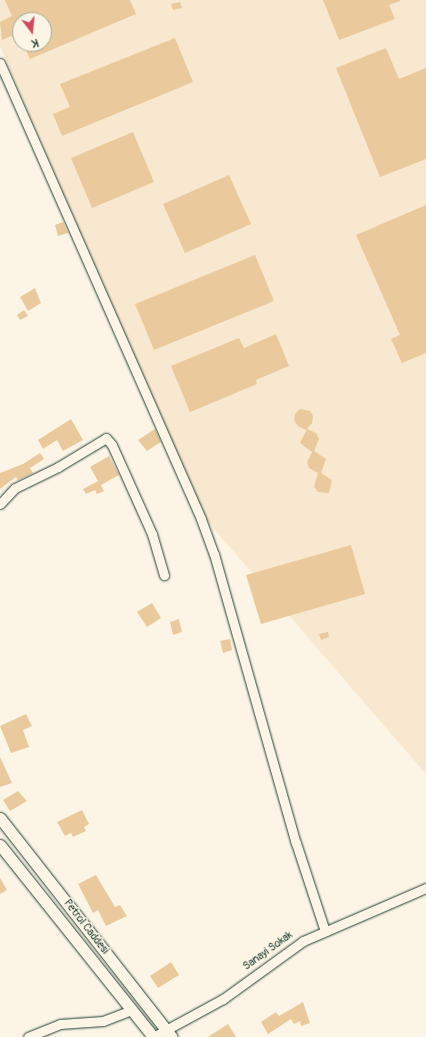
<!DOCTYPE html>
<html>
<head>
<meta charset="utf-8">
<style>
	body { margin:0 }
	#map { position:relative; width:426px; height:1037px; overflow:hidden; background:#fcf5e5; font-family:Pangolin,sans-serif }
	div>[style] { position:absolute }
	.built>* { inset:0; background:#f7e8cf }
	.building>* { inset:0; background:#eaca9c }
	.roads { filter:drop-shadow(0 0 1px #1f3d34) drop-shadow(0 0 1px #1f3d34) }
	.minor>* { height:9px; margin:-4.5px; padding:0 4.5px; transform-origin:4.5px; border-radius:4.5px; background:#fcf5e5 }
	.major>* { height:11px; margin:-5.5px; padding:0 5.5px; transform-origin:5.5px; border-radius:5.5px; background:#fcf5e5 }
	span { translate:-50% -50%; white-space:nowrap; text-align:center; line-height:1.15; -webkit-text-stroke:3px #fcf5e5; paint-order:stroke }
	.street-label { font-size:11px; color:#1f3d34 }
	.north { position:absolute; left:12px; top:12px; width:40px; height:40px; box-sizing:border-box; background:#fcf5e5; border:1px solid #a4ab9e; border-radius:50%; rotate:164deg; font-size:11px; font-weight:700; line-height:16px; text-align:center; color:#1f3d34 }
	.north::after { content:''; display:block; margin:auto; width:14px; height:18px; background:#d1495b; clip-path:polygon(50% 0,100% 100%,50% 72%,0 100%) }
</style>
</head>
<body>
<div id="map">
	<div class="built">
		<div style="clip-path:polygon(evenodd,0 0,426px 0,426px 774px,197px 509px,0 46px,0 0,20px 20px,44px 20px,44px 44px,20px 44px,20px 20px)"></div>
	</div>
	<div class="building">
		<div style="clip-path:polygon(5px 0,130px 0,136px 14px,30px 59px,23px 44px,44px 44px,44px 20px,20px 20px,20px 32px,2px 40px,0 22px,12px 16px)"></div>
		<div style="clip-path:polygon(323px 0,400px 0,400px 1px,389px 5px,395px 19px,339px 40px)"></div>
		<div style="clip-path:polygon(180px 2px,182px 8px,173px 10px,171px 4px)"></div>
		<div style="clip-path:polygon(175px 38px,193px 82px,62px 136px,53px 114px,70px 107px,60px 84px)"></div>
		<div style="clip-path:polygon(386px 48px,399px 79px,426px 68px,426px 159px,380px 177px,336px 68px)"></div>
		<div style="clip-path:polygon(133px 132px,154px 182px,92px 208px,71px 158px)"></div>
		<div style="clip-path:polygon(229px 175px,251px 224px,185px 253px,163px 204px)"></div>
		<div style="clip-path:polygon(426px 205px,426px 353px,402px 363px,391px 339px,400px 335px,356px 235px)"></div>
		<div style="clip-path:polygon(63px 222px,68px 233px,58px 236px,55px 225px)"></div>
		<div style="clip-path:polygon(255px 255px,274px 301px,154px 350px,135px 304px)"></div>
		<div style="clip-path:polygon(35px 288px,41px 303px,28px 311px,20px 297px)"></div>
		<div style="clip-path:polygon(24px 310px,28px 316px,20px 320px,17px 315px)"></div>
		<div style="clip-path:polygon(276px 334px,289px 366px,256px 380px,257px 384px,190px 412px,171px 366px,239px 338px,244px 348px)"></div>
		<div style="clip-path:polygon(300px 409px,310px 411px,313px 416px,312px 423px,306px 430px,298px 426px,294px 420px,295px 414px)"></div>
		<div style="clip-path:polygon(71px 419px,83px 440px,63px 451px,57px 440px,43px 449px,38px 440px)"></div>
		<div style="clip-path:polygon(155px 429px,161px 442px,147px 451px,138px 440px)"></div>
		<div style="clip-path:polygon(307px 429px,316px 433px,319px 439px,314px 451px,326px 459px,321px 473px,332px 480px,329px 493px,318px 492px,314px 487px,318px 473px,309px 468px,307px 462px,312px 452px,300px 443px)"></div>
		<div style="clip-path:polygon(40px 453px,44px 459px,30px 468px,33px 473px,18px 480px,16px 477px,0 489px,0 473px,23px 464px)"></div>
		<div style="clip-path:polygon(109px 456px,119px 475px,101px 485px,104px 491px,97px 494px,95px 490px,86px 494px,83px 489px,98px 481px,90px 467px)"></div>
		<div style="clip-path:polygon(351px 545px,365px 594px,261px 624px,246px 575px)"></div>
		<div style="clip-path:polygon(152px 603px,161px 618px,147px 627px,137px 612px)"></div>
		<div style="clip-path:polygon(179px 619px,182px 632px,173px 635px,170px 622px)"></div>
		<div style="clip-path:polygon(328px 632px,329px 637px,321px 640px,319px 634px)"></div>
		<div style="clip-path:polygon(230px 639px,232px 650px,223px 653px,220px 641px)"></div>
		<div style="clip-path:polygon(26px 714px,32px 726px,23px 730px,29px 747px,11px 753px,0 726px)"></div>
		<div style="clip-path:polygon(0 757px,12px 783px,0 787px)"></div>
		<div style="clip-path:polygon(18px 791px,27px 801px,10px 811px,3px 800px)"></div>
		<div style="clip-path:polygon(82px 810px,89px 824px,84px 827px,86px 831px,73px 837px,71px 833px,65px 836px,57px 822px)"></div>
		<div style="clip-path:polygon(96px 875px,115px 907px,120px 905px,127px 916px,106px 926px,98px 910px,93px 913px,78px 884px)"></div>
		<div style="clip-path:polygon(0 878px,7px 890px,0 894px)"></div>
		<div style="clip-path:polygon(171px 962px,179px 975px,158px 988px,150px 976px)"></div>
		<div style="clip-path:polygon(303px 1002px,310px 1023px,301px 1026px,300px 1021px,294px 1024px,291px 1019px,268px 1034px,261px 1022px,276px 1012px,279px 1016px)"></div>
		<div style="clip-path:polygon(228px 1024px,236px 1037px,208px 1037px)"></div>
	</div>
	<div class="roads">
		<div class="minor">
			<div style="left:0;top:63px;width:498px;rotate:66.2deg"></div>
			<div style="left:201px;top:519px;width:37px;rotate:70deg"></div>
			<div style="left:214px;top:554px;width:300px;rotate:74.2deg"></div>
			<div style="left:296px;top:843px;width:93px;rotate:71.8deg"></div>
			<div style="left:0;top:504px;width:22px;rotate:-47deg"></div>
			<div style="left:15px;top:488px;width:48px;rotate:-26deg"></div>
			<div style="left:58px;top:467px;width:56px;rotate:-31.1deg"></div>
			<div style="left:106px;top:438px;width:9px;rotate:49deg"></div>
			<div style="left:112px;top:445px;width:98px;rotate:65.8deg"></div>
			<div style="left:152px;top:534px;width:43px;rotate:73.7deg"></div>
			<div style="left:28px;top:1037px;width:35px;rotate:-22deg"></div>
			<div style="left:60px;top:1024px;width:43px;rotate:-4deg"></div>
			<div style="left:103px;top:1021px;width:31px;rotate:-21deg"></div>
			<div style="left:153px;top:1037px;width:80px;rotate:-28.5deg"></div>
			<div style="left:223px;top:999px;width:99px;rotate:-35.9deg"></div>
			<div style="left:303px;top:941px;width:134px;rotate:-23.3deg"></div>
		</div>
		<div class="major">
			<div style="left:0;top:818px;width:278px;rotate:51.9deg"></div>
			<div style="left:0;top:845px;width:246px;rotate:51.4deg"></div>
		</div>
	</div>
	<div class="street-label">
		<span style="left:86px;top:927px;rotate:52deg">Petrol Caddesi</span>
		<span style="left:268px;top:951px;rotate:-36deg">Sanayi Sokak</span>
	</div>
	<div class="north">K</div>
</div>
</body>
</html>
